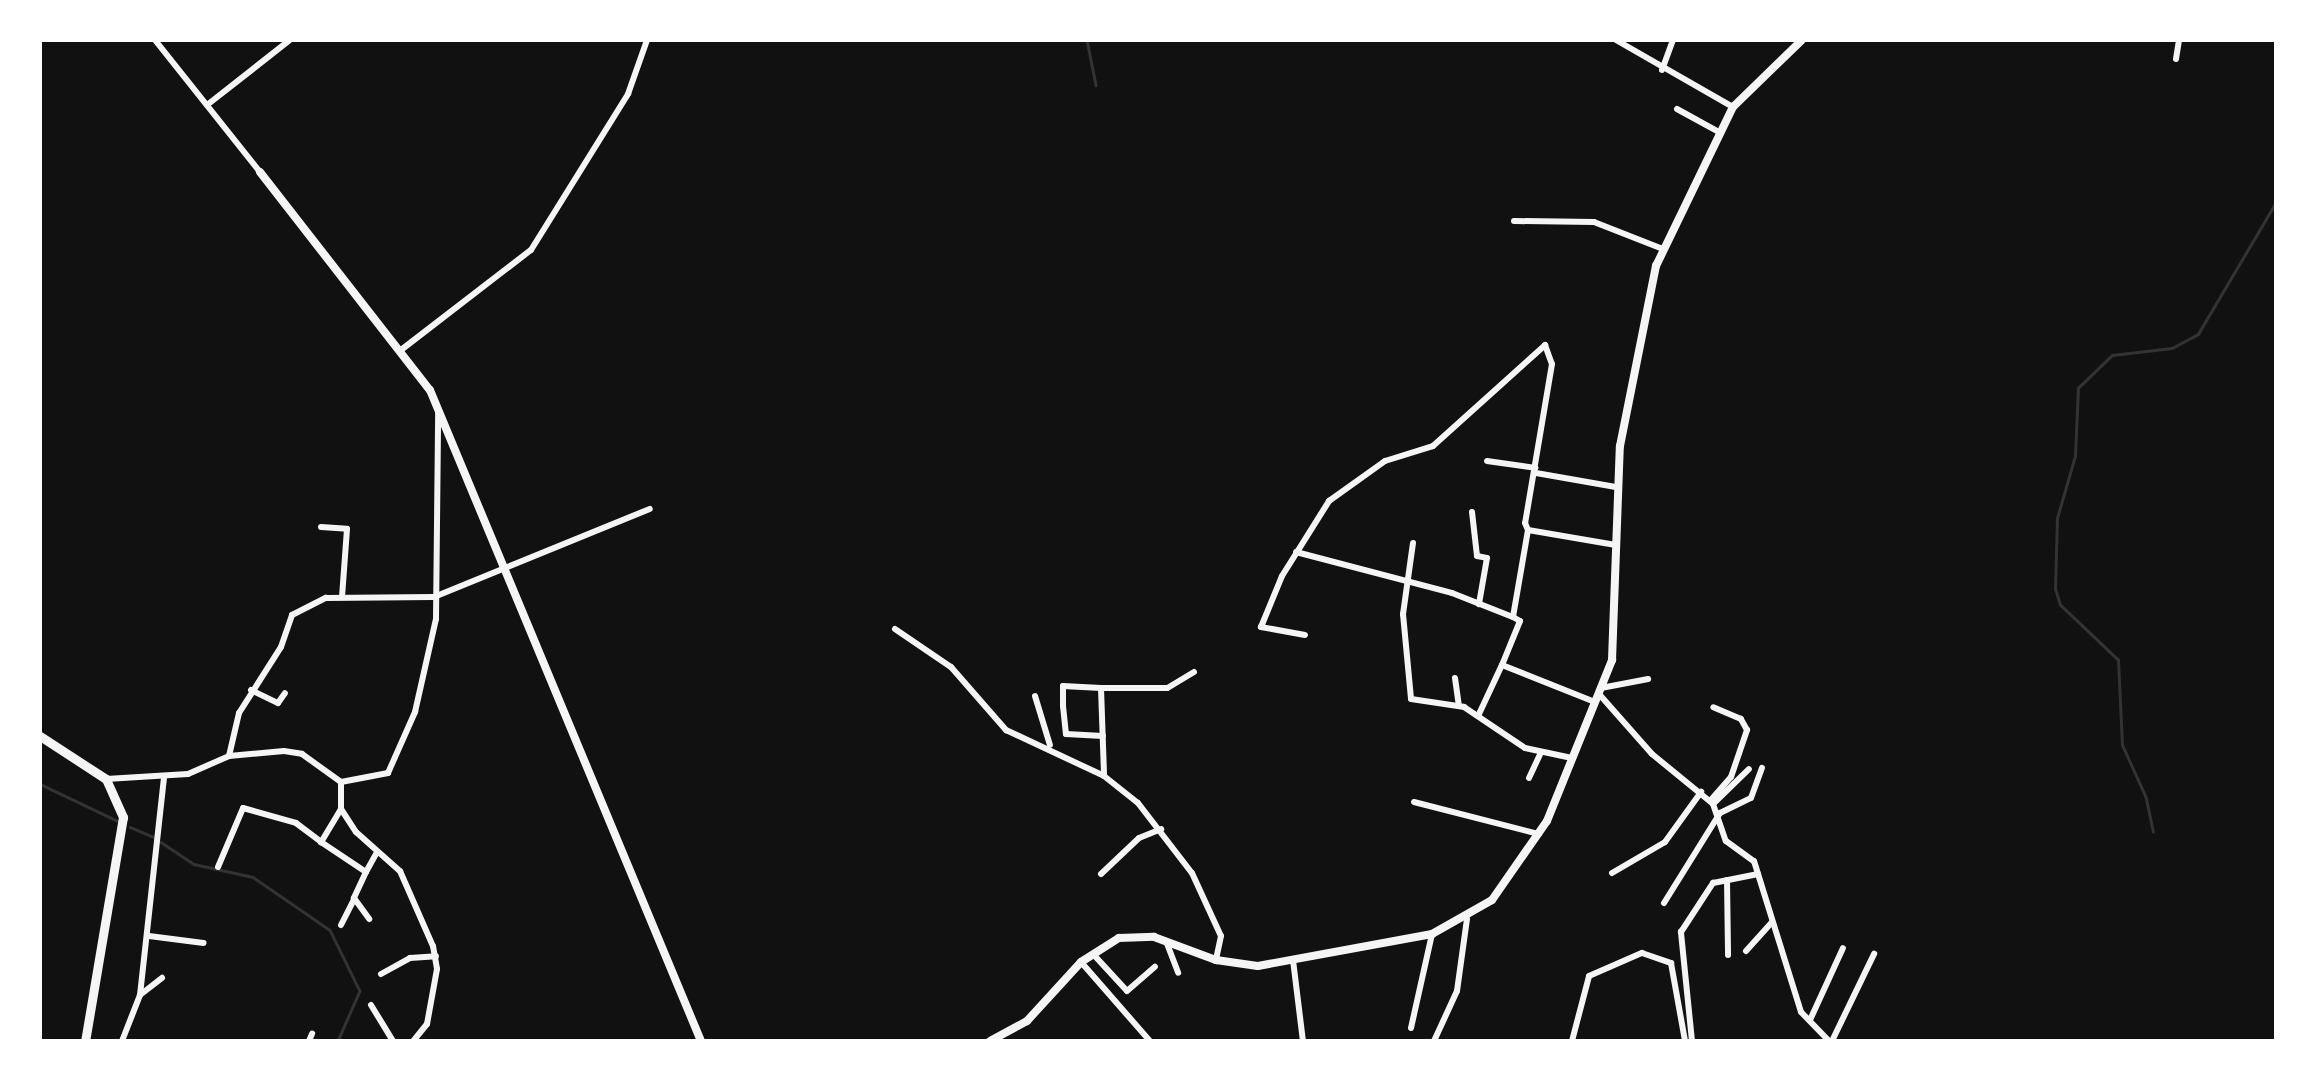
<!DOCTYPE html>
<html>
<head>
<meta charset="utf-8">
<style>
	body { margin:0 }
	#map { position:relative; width:2316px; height:1081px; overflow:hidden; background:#111; font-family:Raleway,sans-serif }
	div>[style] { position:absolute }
	.stream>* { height:2.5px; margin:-1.25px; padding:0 1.25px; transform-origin:1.25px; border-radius:1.25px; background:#333 }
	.minor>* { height:6px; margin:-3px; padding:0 3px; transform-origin:3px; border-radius:3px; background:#f5f5f5 }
	.tertiary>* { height:8px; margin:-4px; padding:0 4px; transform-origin:4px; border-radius:4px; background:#f5f5f5 }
	.primary>* { height:9px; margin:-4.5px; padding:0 4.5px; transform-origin:4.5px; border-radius:4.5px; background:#f5f5f5 }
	span { translate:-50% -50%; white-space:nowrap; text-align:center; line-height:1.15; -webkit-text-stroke:9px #fff; paint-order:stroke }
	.frame { position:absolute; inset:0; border:42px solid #fff; pointer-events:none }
</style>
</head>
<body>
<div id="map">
	<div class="stream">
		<div style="left:1087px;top:40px;width:46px;rotate:78.7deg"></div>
		<div style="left:40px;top:784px;width:86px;rotate:25.4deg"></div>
		<div style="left:130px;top:827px;width:25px;rotate:23deg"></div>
		<div style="left:2153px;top:832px;width:35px;rotate:-102deg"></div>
		<div style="left:2146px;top:798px;width:58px;rotate:-114.4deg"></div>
		<div style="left:2122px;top:745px;width:85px;rotate:-92.7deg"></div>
		<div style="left:2118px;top:660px;width:80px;rotate:-136.5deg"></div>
		<div style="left:2060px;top:605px;width:17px;rotate:-107deg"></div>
		<div style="left:2055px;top:589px;width:71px;rotate:-88.4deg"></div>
		<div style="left:2057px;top:518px;width:65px;rotate:-73.8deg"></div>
		<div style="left:2075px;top:456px;width:68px;rotate:-87.5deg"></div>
		<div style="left:2078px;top:388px;width:47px;rotate:-44.1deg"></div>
		<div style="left:2112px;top:355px;width:60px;rotate:-6.7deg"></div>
		<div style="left:2172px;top:348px;width:30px;rotate:-28deg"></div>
		<div style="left:2198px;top:334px;width:153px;rotate:-59.4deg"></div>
		<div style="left:161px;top:842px;width:40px;rotate:34deg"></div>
		<div style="left:194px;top:864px;width:60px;rotate:12.4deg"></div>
		<div style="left:253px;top:877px;width:93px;rotate:34.5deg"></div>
		<div style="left:330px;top:930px;width:68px;rotate:63.8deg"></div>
		<div style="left:360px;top:991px;width:55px;rotate:113.7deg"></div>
	</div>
	<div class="minor">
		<div style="left:155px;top:40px;width:169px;rotate:51.5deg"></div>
		<div style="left:1616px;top:40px;width:135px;rotate:29.8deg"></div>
		<div style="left:2176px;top:59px;width:19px;rotate:-81deg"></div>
		<div style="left:1662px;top:70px;width:32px;rotate:-70deg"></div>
		<div style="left:207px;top:105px;width:105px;rotate:-38.1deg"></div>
		<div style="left:1677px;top:109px;width:48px;rotate:28.7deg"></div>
		<div style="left:1514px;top:221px;width:80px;rotate:0.7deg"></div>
		<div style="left:1594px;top:222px;width:74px;rotate:21.4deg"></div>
		<div style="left:401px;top:350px;width:164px;rotate:-37.6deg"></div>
		<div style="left:531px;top:250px;width:184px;rotate:-58.1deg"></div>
		<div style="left:628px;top:94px;width:57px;rotate:-70.6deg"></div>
		<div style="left:1487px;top:461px;width:49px;rotate:8.1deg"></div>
		<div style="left:1536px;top:473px;width:81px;rotate:9.9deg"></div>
		<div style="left:1472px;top:512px;width:44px;rotate:83.5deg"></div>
		<div style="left:1477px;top:556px;width:10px;rotate:11deg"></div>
		<div style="left:1487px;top:558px;width:47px;rotate:99.9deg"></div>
		<div style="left:321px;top:527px;width:26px;rotate:4deg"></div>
		<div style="left:347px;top:529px;width:68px;rotate:94.2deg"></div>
		<div style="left:1528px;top:530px;width:88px;rotate:99.8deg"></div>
		<div style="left:1513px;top:617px;width:8px;rotate:30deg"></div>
		<div style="left:1520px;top:621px;width:48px;rotate:112.2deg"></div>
		<div style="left:1502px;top:665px;width:100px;rotate:21.7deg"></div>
		<div style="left:1413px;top:543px;width:72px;rotate:98deg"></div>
		<div style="left:1403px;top:614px;width:85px;rotate:84.6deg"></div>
		<div style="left:1411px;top:699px;width:54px;rotate:8.6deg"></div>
		<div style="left:1464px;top:707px;width:73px;rotate:33.9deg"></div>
		<div style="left:1525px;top:748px;width:48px;rotate:12deg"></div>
		<div style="left:1296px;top:552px;width:161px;rotate:14.7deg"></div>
		<div style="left:1452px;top:593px;width:66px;rotate:21.5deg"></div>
		<div style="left:895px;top:629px;width:68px;rotate:34.2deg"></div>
		<div style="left:951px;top:667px;width:84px;rotate:48.9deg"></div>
		<div style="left:1006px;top:730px;width:108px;rotate:25.1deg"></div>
		<div style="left:1305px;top:635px;width:45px;rotate:-169.7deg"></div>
		<div style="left:1261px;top:627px;width:55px;rotate:-67.6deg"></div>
		<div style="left:1282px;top:576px;width:89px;rotate:-57.9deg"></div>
		<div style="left:1329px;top:501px;width:69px;rotate:-35.5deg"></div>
		<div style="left:1385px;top:461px;width:50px;rotate:-17.4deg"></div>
		<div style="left:1433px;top:446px;width:151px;rotate:-42deg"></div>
		<div style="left:1545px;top:345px;width:20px;rotate:70deg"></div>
		<div style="left:1552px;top:364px;width:161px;rotate:99.6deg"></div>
		<div style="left:1525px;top:523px;width:8px;rotate:67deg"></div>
		<div style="left:1528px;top:530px;width:89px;rotate:9.7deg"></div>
		<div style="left:1194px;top:672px;width:31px;rotate:149deg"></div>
		<div style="left:1167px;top:688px;width:66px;rotate:180deg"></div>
		<div style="left:1101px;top:688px;width:88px;rotate:88deg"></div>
		<div style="left:1104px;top:776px;width:43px;rotate:38.5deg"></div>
		<div style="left:1138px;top:803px;width:88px;rotate:52.4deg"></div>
		<div style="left:1192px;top:873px;width:69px;rotate:65.3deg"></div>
		<div style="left:1221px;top:936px;width:25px;rotate:102deg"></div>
		<div style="left:1455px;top:678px;width:28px;rotate:82deg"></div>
		<div style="left:1101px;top:688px;width:38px;rotate:-177deg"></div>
		<div style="left:1063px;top:686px;width:20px;rotate:90deg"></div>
		<div style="left:1063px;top:706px;width:28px;rotate:84deg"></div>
		<div style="left:1066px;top:734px;width:37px;rotate:3deg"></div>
		<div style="left:1601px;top:688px;width:48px;rotate:-10.8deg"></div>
		<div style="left:251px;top:690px;width:30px;rotate:26deg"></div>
		<div style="left:278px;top:703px;width:12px;rotate:-55deg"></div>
		<div style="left:1599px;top:694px;width:80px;rotate:48.5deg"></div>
		<div style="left:1652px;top:754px;width:79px;rotate:39.3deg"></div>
		<div style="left:1713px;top:804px;width:39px;rotate:71deg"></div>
		<div style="left:1726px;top:841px;width:34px;rotate:36deg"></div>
		<div style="left:1754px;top:861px;width:158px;rotate:72.7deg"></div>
		<div style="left:1801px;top:1012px;width:40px;rotate:46deg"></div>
		<div style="left:1035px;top:696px;width:51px;rotate:73deg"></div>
		<div style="left:1479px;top:714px;width:54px;rotate:-64.9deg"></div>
		<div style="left:229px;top:756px;width:44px;rotate:-76.9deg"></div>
		<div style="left:239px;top:713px;width:78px;rotate:-57.5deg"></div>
		<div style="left:281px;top:647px;width:34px;rotate:-71deg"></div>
		<div style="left:292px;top:615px;width:38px;rotate:-27deg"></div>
		<div style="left:326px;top:598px;width:108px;rotate:-0.5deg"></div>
		<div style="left:434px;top:597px;width:233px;rotate:-22.2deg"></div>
		<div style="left:1529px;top:778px;width:26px;rotate:-65deg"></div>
		<div style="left:106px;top:779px;width:82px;rotate:-3.5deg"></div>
		<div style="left:188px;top:774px;width:45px;rotate:-23.7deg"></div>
		<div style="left:229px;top:756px;width:55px;rotate:-5.2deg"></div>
		<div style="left:284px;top:751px;width:18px;rotate:9deg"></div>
		<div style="left:302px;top:754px;width:48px;rotate:35.7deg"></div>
		<div style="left:341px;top:782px;width:48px;rotate:-10.8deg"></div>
		<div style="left:388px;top:773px;width:67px;rotate:-66.1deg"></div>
		<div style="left:415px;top:712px;width:95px;rotate:-77.3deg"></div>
		<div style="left:436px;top:619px;width:207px;rotate:-89.4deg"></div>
		<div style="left:341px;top:782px;width:27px;rotate:90deg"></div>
		<div style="left:341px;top:809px;width:27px;rotate:57deg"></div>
		<div style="left:356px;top:832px;width:59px;rotate:41.6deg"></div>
		<div style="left:400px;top:871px;width:82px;rotate:66.3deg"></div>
		<div style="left:433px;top:946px;width:23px;rotate:80deg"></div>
		<div style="left:437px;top:969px;width:56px;rotate:100.3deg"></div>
		<div style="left:427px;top:1024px;width:22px;rotate:129deg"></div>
		<div style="left:1710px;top:801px;width:32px;rotate:-49deg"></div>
		<div style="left:1731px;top:777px;width:50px;rotate:-71.2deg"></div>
		<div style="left:1747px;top:730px;width:13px;rotate:-119deg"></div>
		<div style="left:1741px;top:719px;width:30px;rotate:-157deg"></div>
		<div style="left:1414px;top:802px;width:129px;rotate:14.4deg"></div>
		<div style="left:1713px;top:804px;width:50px;rotate:-44.2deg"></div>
		<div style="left:341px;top:809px;width:39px;rotate:121deg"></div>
		<div style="left:321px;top:842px;width:54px;rotate:33.7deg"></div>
		<div style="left:366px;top:872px;width:23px;rotate:-61deg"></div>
		<div style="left:218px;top:867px;width:64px;rotate:-67deg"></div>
		<div style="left:243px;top:808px;width:55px;rotate:15.8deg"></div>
		<div style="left:296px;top:823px;width:31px;rotate:37deg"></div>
		<div style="left:366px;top:872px;width:29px;rotate:115deg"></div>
		<div style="left:354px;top:898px;width:26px;rotate:54deg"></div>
		<div style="left:1612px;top:873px;width:61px;rotate:-30.3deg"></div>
		<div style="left:1665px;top:842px;width:62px;rotate:-54.2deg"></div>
		<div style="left:1101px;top:874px;width:52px;rotate:-43.5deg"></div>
		<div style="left:1139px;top:838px;width:24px;rotate:-22deg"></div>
		<div style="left:1727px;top:880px;width:75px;rotate:89.2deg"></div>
		<div style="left:1664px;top:903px;width:106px;rotate:-58.1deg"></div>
		<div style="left:1720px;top:813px;width:34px;rotate:-26deg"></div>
		<div style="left:1751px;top:798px;width:32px;rotate:-70deg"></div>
		<div style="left:341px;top:925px;width:29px;rotate:-63deg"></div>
		<div style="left:149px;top:936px;width:55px;rotate:7.3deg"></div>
		<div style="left:1166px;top:941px;width:34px;rotate:69deg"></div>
		<div style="left:1746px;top:951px;width:38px;rotate:-48deg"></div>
		<div style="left:1093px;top:954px;width:50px;rotate:47.4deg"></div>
		<div style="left:1127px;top:991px;width:37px;rotate:-41deg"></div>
		<div style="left:1293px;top:960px;width:82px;rotate:83deg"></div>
		<div style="left:1081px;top:962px;width:105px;rotate:48.9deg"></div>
		<div style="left:381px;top:974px;width:33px;rotate:-29deg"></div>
		<div style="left:410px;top:958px;width:26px;rotate:-4deg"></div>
		<div style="left:140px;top:995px;width:28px;rotate:-38deg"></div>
		<div style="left:371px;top:1005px;width:42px;rotate:58.6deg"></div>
		<div style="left:1810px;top:1020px;width:79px;rotate:-65.4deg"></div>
		<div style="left:1411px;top:1028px;width:96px;rotate:-77.4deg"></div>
		<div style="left:122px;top:1041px;width:49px;rotate:-68.6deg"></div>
		<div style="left:140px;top:995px;width:220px;rotate:-83.7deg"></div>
		<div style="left:309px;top:1041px;width:8px;rotate:-67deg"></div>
		<div style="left:1434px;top:1041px;width:55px;rotate:-65.3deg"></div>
		<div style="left:1457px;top:991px;width:73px;rotate:-82.1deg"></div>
		<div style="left:1572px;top:1041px;width:67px;rotate:-75.3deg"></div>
		<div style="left:1589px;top:976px;width:58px;rotate:-23.5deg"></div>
		<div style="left:1642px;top:953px;width:31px;rotate:19deg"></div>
		<div style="left:1671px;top:963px;width:79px;rotate:79.8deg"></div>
		<div style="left:1692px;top:1041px;width:110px;rotate:-95.8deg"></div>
		<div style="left:1681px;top:932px;width:59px;rotate:-56.9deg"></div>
		<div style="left:1713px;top:883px;width:46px;rotate:-11.3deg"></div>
		<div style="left:1832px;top:1041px;width:97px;rotate:-64.2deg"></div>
	</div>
	<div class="tertiary">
		<div style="left:260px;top:172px;width:276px;rotate:52.1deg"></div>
		<div style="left:430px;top:390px;width:705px;rotate:67.4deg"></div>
		<div style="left:990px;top:1041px;width:42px;rotate:-28.4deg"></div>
		<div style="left:1027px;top:1021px;width:80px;rotate:-47.5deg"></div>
		<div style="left:1081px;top:962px;width:45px;rotate:-32.3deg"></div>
		<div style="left:1119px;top:938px;width:35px;rotate:-2deg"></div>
		<div style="left:1154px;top:937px;width:66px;rotate:20.4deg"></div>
		<div style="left:1216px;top:960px;width:42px;rotate:8.1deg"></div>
		<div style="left:1258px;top:966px;width:177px;rotate:-10.4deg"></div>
		<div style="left:1432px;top:934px;width:69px;rotate:-29.5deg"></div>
		<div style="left:1492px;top:900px;width:96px;rotate:-55.2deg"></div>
		<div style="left:1547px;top:821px;width:174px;rotate:-68deg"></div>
		<div style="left:1612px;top:660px;width:214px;rotate:-87.9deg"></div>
		<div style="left:1620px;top:446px;width:184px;rotate:-78.7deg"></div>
		<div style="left:1656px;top:266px;width:177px;rotate:-64.2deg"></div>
		<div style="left:1733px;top:107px;width:96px;rotate:-44.2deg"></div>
	</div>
	<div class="primary">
		<div style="left:40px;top:736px;width:79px;rotate:33.1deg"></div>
		<div style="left:106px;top:779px;width:42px;rotate:65.9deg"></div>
		<div style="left:123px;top:817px;width:227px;rotate:99.6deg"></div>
	</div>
	<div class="frame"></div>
</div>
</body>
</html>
